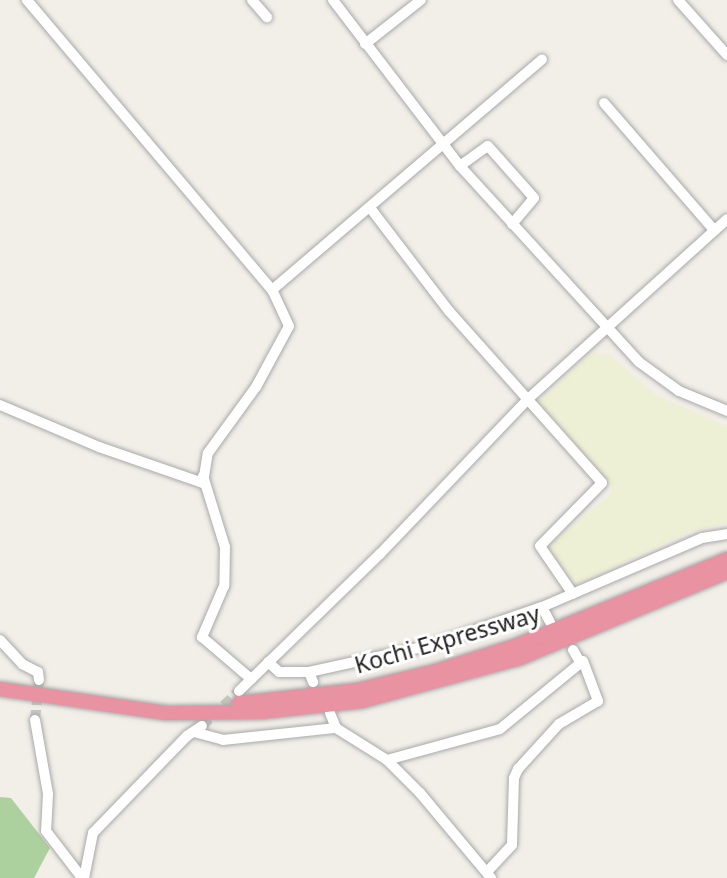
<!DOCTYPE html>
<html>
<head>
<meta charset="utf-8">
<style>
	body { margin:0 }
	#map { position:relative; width:727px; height:878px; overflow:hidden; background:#f2efe9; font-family:"Noto Sans",sans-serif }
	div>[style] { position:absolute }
	.farmland>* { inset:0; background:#eef0d5 }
	.forest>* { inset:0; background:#add19e }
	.minor-tunnel>* { height:10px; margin-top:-5px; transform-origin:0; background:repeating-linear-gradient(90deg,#c8c6c1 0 10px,transparent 0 15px) }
	.roads { filter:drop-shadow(0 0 2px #a9a9a9) drop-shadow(0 0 2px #a9a9a9) }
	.minor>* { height:10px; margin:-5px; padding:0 5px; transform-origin:5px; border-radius:5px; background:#fff }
	.highway>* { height:14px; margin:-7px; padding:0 7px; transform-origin:7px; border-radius:7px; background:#e892a2 }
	span { translate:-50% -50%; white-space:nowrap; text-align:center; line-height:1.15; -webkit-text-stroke:6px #fff; paint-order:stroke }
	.street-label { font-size:23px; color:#222 }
</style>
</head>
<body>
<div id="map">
	<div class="farmland">
		<div style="clip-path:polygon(592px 352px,610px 355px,656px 395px,727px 426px,727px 523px,689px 532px,576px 584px,549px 550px,550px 544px,612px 493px,610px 483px,538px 401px)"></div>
	</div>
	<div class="forest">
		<div style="clip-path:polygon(0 797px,11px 798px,50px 848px,34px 878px,0 878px)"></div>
	</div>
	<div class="minor-tunnel">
		<div style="left:35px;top:720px;width:40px;rotate:-84.3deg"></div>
		<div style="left:202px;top:726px;width:51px;rotate:-43.4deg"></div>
	</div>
	<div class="roads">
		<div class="minor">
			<div style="left:252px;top:0;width:23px;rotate:49deg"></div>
			<div style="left:333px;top:0;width:209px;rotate:52.6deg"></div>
			<div style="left:460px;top:166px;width:265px;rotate:47.6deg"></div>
			<div style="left:639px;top:362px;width:49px;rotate:35.9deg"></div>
			<div style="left:679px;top:391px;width:52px;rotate:22.6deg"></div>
			<div style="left:678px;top:0;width:74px;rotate:48.3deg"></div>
			<div style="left:365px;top:44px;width:71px;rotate:-38.2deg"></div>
			<div style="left:604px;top:103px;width:168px;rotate:49.1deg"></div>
			<div style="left:460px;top:166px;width:34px;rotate:-36deg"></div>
			<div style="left:488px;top:146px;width:69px;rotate:48.5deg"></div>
			<div style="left:534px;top:198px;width:34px;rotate:130deg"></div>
			<div style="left:371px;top:209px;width:128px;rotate:52.6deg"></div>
			<div style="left:449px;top:311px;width:230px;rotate:48.3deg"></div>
			<div style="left:602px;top:483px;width:88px;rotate:134.5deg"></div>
			<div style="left:540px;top:546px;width:58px;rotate:55.5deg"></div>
			<div style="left:272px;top:290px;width:355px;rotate:-40.5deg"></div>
			<div style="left:0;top:405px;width:108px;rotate:23deg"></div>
			<div style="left:99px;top:447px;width:110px;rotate:19.1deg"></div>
			<div style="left:203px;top:483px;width:30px;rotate:-81deg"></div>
			<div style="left:208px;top:453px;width:82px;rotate:-54deg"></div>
			<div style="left:256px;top:387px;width:69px;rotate:-61.6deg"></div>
			<div style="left:289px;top:326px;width:40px;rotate:-115deg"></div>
			<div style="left:272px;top:290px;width:380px;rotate:-130.2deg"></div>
			<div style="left:203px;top:476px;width:74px;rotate:72.8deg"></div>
			<div style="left:225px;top:547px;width:39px;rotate:91deg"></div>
			<div style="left:224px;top:586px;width:56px;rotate:113.3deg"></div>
			<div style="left:202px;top:637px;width:65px;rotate:40.6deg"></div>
			<div style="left:542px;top:607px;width:17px;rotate:62deg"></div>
			<div style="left:0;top:640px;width:33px;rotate:47deg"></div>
			<div style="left:22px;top:664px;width:18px;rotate:27deg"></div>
			<div style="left:38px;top:672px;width:8px;rotate:83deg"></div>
			<div style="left:573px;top:650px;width:14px;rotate:60deg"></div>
			<div style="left:268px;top:662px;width:15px;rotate:42deg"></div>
			<div style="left:279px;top:672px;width:30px"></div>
			<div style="left:309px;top:672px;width:126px;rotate:-12.4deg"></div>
			<div style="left:432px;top:645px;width:116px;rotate:-19.1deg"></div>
			<div style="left:542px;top:607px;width:174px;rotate:-23.3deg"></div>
			<div style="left:702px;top:538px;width:25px;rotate:-9deg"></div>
			<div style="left:309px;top:672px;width:11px;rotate:68deg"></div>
			<div style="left:239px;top:691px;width:197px;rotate:-44.2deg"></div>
			<div style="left:380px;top:554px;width:214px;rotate:-46.3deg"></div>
			<div style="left:528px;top:399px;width:268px;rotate:-42.1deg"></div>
			<div style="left:330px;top:713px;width:16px;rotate:68deg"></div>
			<div style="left:336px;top:728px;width:60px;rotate:32.1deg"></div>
			<div style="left:387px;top:760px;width:47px;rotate:45deg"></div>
			<div style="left:420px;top:793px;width:111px;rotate:50.1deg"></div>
			<div style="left:35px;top:720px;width:75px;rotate:80deg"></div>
			<div style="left:48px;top:794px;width:37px;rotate:93deg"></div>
			<div style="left:46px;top:831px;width:59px;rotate:52.5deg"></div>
			<div style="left:194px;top:732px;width:30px;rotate:15deg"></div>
			<div style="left:223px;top:740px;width:114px;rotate:-6.1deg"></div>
			<div style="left:387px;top:760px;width:117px;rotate:-15.3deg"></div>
			<div style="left:500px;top:729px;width:107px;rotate:-39.3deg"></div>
			<div style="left:583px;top:661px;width:43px;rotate:69.4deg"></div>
			<div style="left:598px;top:701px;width:45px;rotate:149.5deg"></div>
			<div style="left:559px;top:724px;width:61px;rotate:132.3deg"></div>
			<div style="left:518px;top:769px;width:10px;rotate:114deg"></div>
			<div style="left:514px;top:778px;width:67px;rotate:91.7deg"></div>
			<div style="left:512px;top:845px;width:37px;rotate:133deg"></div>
			<div style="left:84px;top:878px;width:46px;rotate:-78.7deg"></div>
			<div style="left:93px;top:833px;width:135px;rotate:-45.9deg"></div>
			<div style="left:187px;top:736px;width:18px;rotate:-34deg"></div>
		</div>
		<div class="highway">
			<div style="left:0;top:689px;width:168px;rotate:8.2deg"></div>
			<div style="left:166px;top:713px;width:95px;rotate:-0.6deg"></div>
			<div style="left:261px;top:712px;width:102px;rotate:-6.2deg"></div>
			<div style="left:362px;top:701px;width:164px;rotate:-15.2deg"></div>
			<div style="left:520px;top:658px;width:224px;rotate:-22.6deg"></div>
			<div style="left:239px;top:703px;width:119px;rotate:-6.3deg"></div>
			<div style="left:357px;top:690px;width:81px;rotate:-13.5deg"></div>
			<div style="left:436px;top:671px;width:83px;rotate:-17.6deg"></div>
			<div style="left:515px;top:646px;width:229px;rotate:-22.3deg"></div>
		</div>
	</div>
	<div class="street-label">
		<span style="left:447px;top:639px;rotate:-16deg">Kochi Expressway</span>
	</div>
</div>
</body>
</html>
